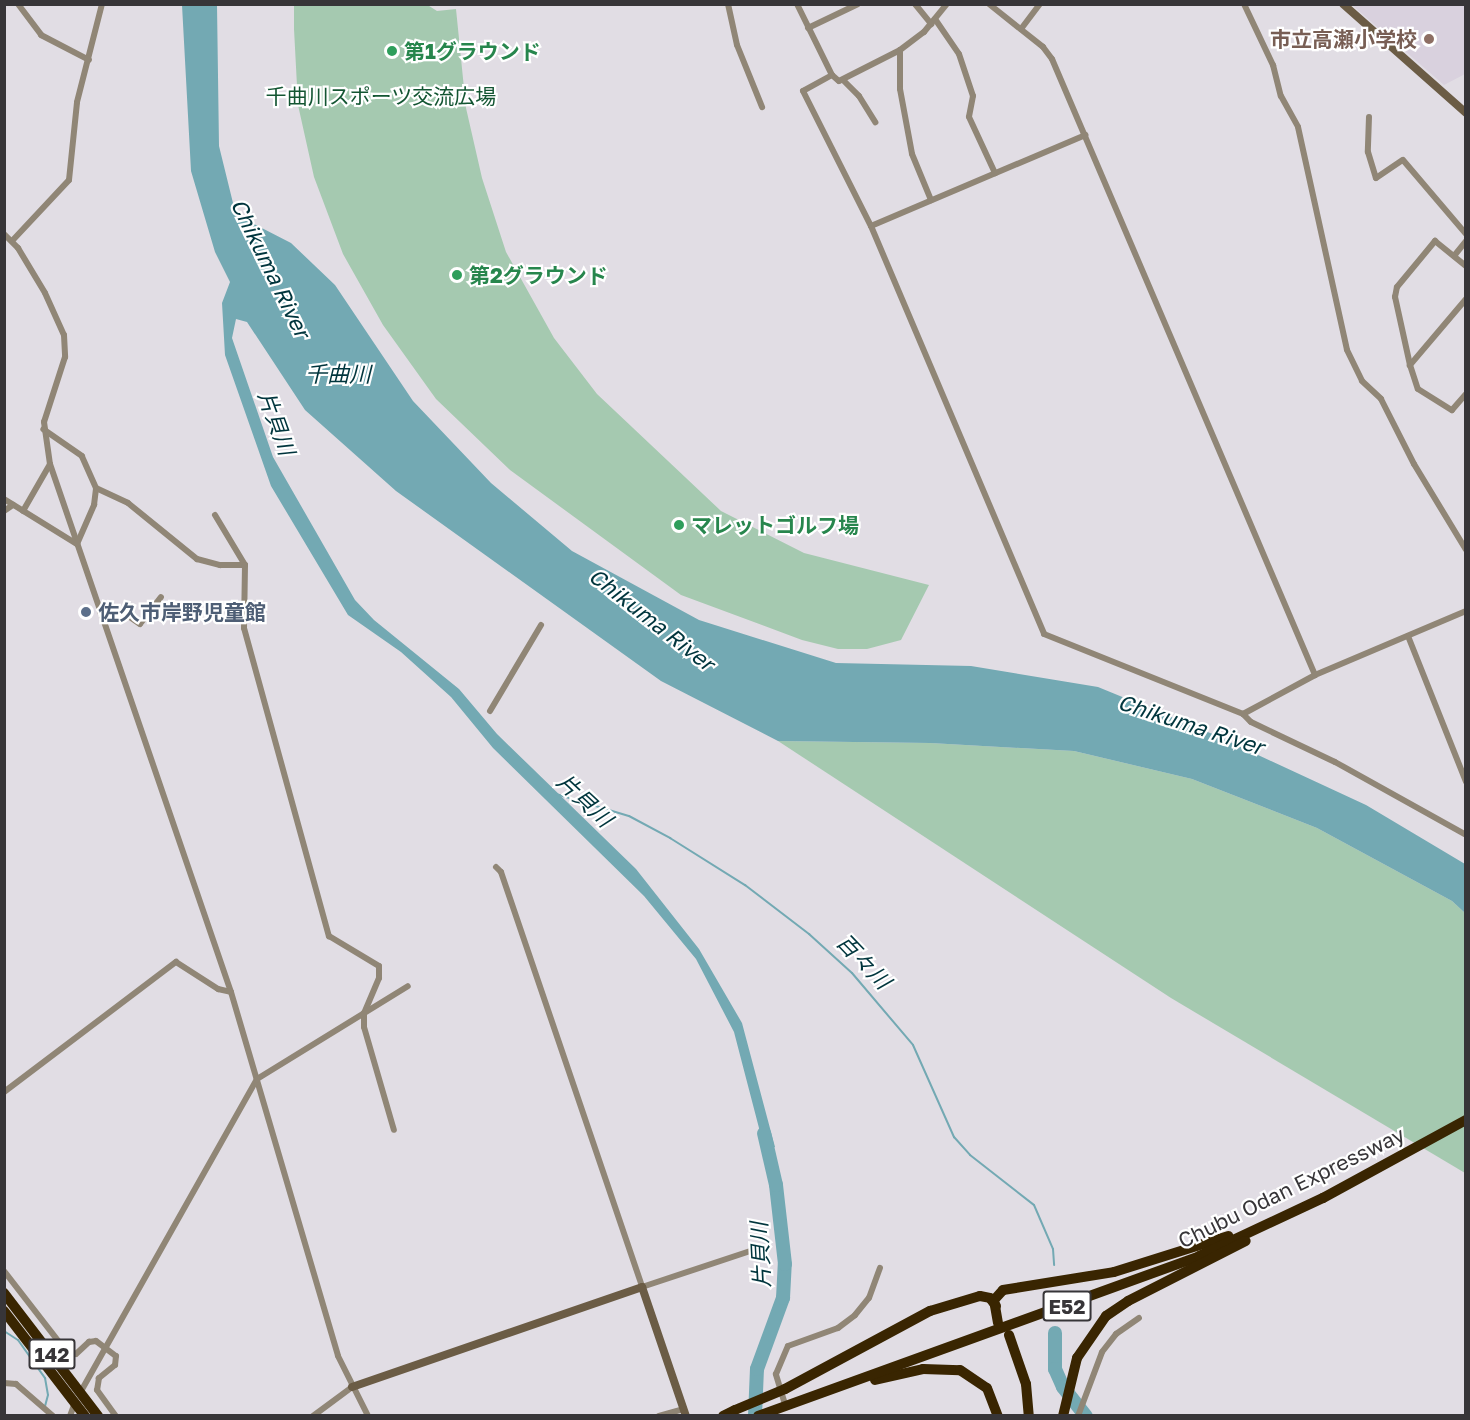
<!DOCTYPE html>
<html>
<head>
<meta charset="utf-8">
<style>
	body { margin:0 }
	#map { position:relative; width:1470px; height:1420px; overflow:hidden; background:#e1dde4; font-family:"Golos Text","Noto Sans JP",sans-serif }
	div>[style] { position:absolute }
	.built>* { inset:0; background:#d9d1de }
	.green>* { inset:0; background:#a5c9b0 }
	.water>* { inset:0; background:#73a9b3 }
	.stream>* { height:2px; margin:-1px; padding:0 1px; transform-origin:1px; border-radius:1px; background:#73a9b3 }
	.river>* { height:14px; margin:-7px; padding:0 7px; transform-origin:7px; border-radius:7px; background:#73a9b3 }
	.street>* { height:6px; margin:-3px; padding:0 3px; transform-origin:3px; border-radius:3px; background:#908676 }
	.secondary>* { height:8px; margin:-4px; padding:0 4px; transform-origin:4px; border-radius:4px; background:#6b5c45 }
	.highway>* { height:10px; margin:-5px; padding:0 5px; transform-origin:5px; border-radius:5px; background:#392501 }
	.highway-bridge>* { height:10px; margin:-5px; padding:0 5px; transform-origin:5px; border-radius:5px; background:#392501 }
	.dots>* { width:16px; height:16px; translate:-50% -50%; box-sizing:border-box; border:3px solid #fff; border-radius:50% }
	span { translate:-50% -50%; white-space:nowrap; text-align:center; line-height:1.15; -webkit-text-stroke:4.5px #fff; paint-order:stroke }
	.shield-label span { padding:2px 4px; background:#fff; border:2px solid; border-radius:4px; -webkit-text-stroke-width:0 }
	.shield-label { font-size:20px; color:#373538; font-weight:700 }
	.education-label { font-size:21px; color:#785e54; font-weight:700 }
	.right { translate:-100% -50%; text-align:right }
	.leisure-label { font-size:21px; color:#27864d; font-weight:700 }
	.left { translate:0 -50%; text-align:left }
	.park-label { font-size:21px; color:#135532 }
	.service-label { font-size:21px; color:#4e5e75; font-weight:700 }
	.street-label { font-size:21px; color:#373538 }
	.water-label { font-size:22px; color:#00353d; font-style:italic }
	.frame { position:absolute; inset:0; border:6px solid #373538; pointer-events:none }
</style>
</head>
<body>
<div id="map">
	<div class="built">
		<div style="clip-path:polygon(1352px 5px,1465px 5px,1465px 74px,1444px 85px)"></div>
	</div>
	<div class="green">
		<div style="clip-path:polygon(426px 4px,437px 11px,456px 9px,466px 108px,482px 178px,506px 252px,554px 338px,597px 394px,721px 511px,804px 553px,929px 585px,901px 640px,867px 649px,838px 649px,802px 640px,681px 595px,510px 470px,436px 399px,383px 325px,343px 254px,314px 177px,298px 105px,294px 29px,294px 5px)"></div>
		<div style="clip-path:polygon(778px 741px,930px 743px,1074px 751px,1192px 779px,1317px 828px,1452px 901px,1465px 913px,1465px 1173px,1171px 998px)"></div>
	</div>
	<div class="water">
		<div style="clip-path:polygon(182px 5px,217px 5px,219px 146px,233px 203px,242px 218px,291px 243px,335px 285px,413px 401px,491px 483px,572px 551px,699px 620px,836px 663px,971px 666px,1098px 687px,1215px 735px,1366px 805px,1465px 864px,1465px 913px,1452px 901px,1317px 828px,1192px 779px,1074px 751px,930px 743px,778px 741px,661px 681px,396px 491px,305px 410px,247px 322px,236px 319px,232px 338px,273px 457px,355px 600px,374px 620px,459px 689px,497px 734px,636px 869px,699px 949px,742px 1023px,775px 1147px,765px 1151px,734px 1032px,696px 959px,644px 896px,493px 748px,451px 697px,401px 652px,348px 615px,271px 486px,225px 355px,222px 303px,230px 282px,215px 252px,191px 171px)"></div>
	</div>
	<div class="stream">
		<div style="left:556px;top:794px;width:76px;rotate:16.8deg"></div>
		<div style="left:629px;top:816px;width:47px;rotate:28.2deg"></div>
		<div style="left:670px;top:838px;width:89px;rotate:32.1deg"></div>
		<div style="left:745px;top:885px;width:81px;rotate:37.4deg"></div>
		<div style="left:809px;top:934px;width:58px;rotate:42.2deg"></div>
		<div style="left:852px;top:973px;width:94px;rotate:49.7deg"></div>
		<div style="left:913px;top:1045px;width:101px;rotate:66deg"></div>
		<div style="left:954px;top:1137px;width:24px;rotate:48deg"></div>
		<div style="left:970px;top:1155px;width:81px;rotate:38deg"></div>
		<div style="left:1034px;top:1205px;width:48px;rotate:66.6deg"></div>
		<div style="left:1053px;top:1249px;width:16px;rotate:86deg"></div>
		<div style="left:4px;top:1331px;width:17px;rotate:33deg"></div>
		<div style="left:18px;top:1340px;width:47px;rotate:54.6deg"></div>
		<div style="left:45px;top:1378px;width:17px;rotate:80deg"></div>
		<div style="left:48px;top:1395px;width:11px;rotate:105deg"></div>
	</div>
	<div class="river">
		<div style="left:1055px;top:1333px;width:36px;rotate:90deg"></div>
		<div style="left:1055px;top:1369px;width:20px;rotate:66deg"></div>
		<div style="left:1063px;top:1387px;width:37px;rotate:52deg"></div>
		<div style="left:755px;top:1416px;width:47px;rotate:-87.6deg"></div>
		<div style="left:757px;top:1369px;width:76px;rotate:-69.9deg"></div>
		<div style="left:783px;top:1298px;width:34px;rotate:-87deg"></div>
		<div style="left:785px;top:1264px;width:80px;rotate:-96.5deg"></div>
		<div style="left:776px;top:1185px;width:53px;rotate:-103deg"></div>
	</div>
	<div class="street">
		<div style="left:18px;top:4px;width:39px;rotate:53deg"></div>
		<div style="left:41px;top:35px;width:54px;rotate:27.5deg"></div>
		<div style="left:728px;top:4px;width:42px;rotate:77.6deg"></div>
		<div style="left:737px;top:45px;width:67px;rotate:68deg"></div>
		<div style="left:797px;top:4px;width:79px;rotate:63.8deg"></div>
		<div style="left:832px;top:75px;width:9px;rotate:41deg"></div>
		<div style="left:839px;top:81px;width:68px;rotate:-26.9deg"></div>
		<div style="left:900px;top:50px;width:30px;rotate:-37deg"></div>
		<div style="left:924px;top:32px;width:36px;rotate:-51deg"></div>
		<div style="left:915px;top:4px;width:26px;rotate:51deg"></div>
		<div style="left:989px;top:4px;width:69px;rotate:38.5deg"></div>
		<div style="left:1043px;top:47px;width:15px;rotate:53deg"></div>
		<div style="left:1052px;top:59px;width:670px;rotate:66.88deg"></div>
		<div style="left:1244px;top:4px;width:68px;rotate:64.6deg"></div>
		<div style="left:1273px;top:65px;width:32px;rotate:76deg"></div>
		<div style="left:1281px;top:96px;width:35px;rotate:61deg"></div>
		<div style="left:1298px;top:127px;width:228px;rotate:77.6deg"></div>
		<div style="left:1347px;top:350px;width:34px;rotate:64deg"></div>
		<div style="left:1362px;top:381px;width:26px;rotate:43deg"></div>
		<div style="left:1381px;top:399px;width:73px;rotate:63.1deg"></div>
		<div style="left:1414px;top:464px;width:100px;rotate:58.8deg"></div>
		<div style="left:935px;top:19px;width:42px;rotate:55.6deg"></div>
		<div style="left:959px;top:54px;width:44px;rotate:71.6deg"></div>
		<div style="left:973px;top:96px;width:21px;rotate:101deg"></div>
		<div style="left:969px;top:117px;width:62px;rotate:65.1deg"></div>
		<div style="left:808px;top:28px;width:55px;rotate:-25.6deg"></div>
		<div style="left:1021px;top:29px;width:31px;rotate:-53deg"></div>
		<div style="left:900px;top:50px;width:39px;rotate:90deg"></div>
		<div style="left:900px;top:89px;width:66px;rotate:79.5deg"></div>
		<div style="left:912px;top:154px;width:50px;rotate:67.6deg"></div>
		<div style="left:832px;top:75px;width:33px;rotate:151deg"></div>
		<div style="left:803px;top:91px;width:151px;rotate:63.3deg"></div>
		<div style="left:871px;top:226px;width:443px;rotate:67deg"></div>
		<div style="left:1044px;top:634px;width:214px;rotate:21.9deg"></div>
		<div style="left:1243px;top:714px;width:82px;rotate:-28.4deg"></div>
		<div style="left:1315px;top:675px;width:164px;rotate:-23deg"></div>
		<div style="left:844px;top:81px;width:21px;rotate:45deg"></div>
		<div style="left:859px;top:96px;width:31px;rotate:58deg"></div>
		<div style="left:1369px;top:117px;width:35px;rotate:92deg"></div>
		<div style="left:1368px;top:152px;width:27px;rotate:73deg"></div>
		<div style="left:1376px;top:178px;width:32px;rotate:-34deg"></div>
		<div style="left:1403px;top:160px;width:97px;rotate:49.6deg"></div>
		<div style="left:871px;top:226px;width:233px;rotate:-23deg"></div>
		<div style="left:4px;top:234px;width:20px;rotate:45deg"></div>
		<div style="left:18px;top:248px;width:52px;rotate:59deg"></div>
		<div style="left:45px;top:293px;width:46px;rotate:65.7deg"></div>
		<div style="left:64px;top:335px;width:22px;rotate:87deg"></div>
		<div style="left:65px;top:357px;width:68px;rotate:107.9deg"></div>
		<div style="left:44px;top:422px;width:42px;rotate:81.9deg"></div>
		<div style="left:50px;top:464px;width:558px;rotate:71.08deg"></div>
		<div style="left:231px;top:992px;width:379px;rotate:73.6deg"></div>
		<div style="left:338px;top:1356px;width:67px;rotate:63.4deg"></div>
		<div style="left:12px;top:241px;width:83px;rotate:-46.9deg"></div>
		<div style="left:69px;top:180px;width:78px;rotate:-84.1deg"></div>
		<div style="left:77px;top:102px;width:101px;rotate:-75.7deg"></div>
		<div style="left:1454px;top:256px;width:19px;rotate:-51deg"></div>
		<div style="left:1466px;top:299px;width:87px;rotate:130.3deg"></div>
		<div style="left:1410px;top:365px;width:25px;rotate:72deg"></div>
		<div style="left:1418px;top:389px;width:40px;rotate:32deg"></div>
		<div style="left:1452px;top:410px;width:21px;rotate:-49deg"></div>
		<div style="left:1410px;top:365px;width:70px;rotate:-102.4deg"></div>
		<div style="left:1395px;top:297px;width:10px;rotate:-79deg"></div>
		<div style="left:1397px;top:287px;width:60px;rotate:-50.4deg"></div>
		<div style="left:1435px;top:241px;width:40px;rotate:39deg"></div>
		<div style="left:96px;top:488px;width:35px;rotate:25deg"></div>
		<div style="left:128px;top:503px;width:89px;rotate:39.1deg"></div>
		<div style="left:197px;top:559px;width:24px;rotate:15deg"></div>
		<div style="left:220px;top:565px;width:25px"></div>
		<div style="left:4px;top:499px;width:86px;rotate:31.7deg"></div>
		<div style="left:77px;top:544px;width:43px;rotate:-66.4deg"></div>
		<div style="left:94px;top:505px;width:17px;rotate:-83deg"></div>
		<div style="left:96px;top:488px;width:35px;rotate:-114deg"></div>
		<div style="left:82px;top:456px;width:47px;rotate:-145.3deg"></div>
		<div style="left:4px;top:511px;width:11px;rotate:-34deg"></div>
		<div style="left:23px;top:511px;width:54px;rotate:-60.1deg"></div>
		<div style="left:215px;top:515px;width:58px;rotate:59deg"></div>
		<div style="left:245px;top:565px;width:63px;rotate:90.9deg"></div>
		<div style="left:244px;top:628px;width:320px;rotate:74.6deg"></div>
		<div style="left:329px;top:936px;width:58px;rotate:31deg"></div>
		<div style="left:379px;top:966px;width:12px;rotate:90deg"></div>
		<div style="left:379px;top:978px;width:38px;rotate:113deg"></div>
		<div style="left:364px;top:1013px;width:14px;rotate:90deg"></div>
		<div style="left:364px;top:1027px;width:107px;rotate:73.8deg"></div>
		<div style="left:100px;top:612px;width:17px;rotate:-13deg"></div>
		<div style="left:117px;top:608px;width:28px;rotate:35deg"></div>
		<div style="left:140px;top:624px;width:34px;rotate:-52deg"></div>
		<div style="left:1408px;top:636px;width:157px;rotate:68.3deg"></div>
		<div style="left:490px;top:711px;width:100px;rotate:-59.3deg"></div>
		<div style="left:1243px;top:714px;width:11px;rotate:45deg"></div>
		<div style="left:1251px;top:722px;width:93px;rotate:25.5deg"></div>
		<div style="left:1335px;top:762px;width:150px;rotate:29.1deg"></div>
		<div style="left:496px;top:867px;width:7px;rotate:45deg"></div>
		<div style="left:501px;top:872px;width:438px;rotate:71.2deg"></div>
		<div style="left:642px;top:1287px;width:126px;rotate:-18.4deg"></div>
		<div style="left:4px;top:1092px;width:216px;rotate:-37.1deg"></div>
		<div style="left:176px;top:962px;width:50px;rotate:32.7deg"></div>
		<div style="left:218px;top:989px;width:13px;rotate:13deg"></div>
		<div style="left:4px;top:1271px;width:101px;rotate:52.2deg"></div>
		<div style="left:66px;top:1351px;width:10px;rotate:17deg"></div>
		<div style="left:76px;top:1354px;width:18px;rotate:-43deg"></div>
		<div style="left:89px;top:1342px;width:7px;rotate:-8deg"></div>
		<div style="left:96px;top:1341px;width:25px;rotate:37deg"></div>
		<div style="left:116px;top:1356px;width:9px;rotate:96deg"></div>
		<div style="left:115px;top:1365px;width:21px;rotate:141deg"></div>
		<div style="left:99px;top:1378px;width:12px;rotate:99deg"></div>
		<div style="left:97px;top:1390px;width:32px;rotate:54deg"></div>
		<div style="left:4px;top:1383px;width:12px;rotate:5deg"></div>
		<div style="left:16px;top:1384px;width:49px;rotate:40.9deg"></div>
		<div style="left:80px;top:1393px;width:360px;rotate:-60.6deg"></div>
		<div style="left:257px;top:1079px;width:177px;rotate:-31.6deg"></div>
		<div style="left:784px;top:1401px;width:28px;rotate:-107deg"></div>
		<div style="left:776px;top:1374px;width:30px;rotate:-67deg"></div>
		<div style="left:788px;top:1346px;width:53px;rotate:-19.8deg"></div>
		<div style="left:838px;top:1328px;width:21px;rotate:-37deg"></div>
		<div style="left:855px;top:1315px;width:22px;rotate:-51deg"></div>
		<div style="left:869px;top:1298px;width:32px;rotate:-70deg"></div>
		<div style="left:70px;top:1416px;width:15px;rotate:-70deg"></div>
		<div style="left:313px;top:1416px;width:49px;rotate:-36.6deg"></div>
		<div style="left:659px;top:1416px;width:26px;rotate:-16deg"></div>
		<div style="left:1078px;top:1416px;width:68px;rotate:-69.4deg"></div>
		<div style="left:1102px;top:1352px;width:23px;rotate:-52deg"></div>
		<div style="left:1116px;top:1334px;width:28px;rotate:-35deg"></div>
	</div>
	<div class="secondary">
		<div style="left:1343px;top:4px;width:164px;rotate:41.5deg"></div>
		<div style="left:352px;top:1387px;width:307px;rotate:-19deg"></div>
		<div style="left:642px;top:1287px;width:136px;rotate:71.2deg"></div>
	</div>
	<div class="highway">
		<div style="left:4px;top:1293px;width:155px;rotate:52.6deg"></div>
		<div style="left:4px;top:1311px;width:133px;rotate:52.4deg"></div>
		<div style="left:998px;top:1323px;width:23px;rotate:-100deg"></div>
		<div style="left:994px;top:1300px;width:13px;rotate:-48deg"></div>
		<div style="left:1003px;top:1290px;width:112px;rotate:-9.2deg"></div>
		<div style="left:1114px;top:1272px;width:120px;rotate:-17.5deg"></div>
		<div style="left:1009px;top:1335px;width:52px;rotate:70.9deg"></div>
		<div style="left:1026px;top:1384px;width:32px;rotate:85deg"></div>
		<div style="left:875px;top:1380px;width:49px;rotate:-12.9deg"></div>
		<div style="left:923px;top:1369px;width:37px;rotate:2deg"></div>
		<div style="left:960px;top:1370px;width:32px;rotate:34deg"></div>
		<div style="left:987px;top:1388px;width:30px;rotate:69deg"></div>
		<div style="left:785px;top:1389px;width:165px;rotate:-28.3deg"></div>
		<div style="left:930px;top:1311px;width:52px;rotate:-16.7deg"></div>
		<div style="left:980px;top:1296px;width:10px;rotate:11deg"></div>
		<div style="left:990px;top:1298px;width:10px;rotate:53deg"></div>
		<div style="left:723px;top:1416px;width:13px;rotate:-27deg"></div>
		<div style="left:758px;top:1416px;width:469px;rotate:-19.9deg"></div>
		<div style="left:1199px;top:1256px;width:137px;rotate:-25.1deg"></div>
		<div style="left:1323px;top:1198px;width:163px;rotate:-28.6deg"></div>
		<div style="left:1063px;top:1416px;width:60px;rotate:-76.4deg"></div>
		<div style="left:1077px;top:1358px;width:51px;rotate:-55.4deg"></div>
		<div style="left:1106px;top:1316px;width:27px;rotate:-34deg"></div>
		<div style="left:1128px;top:1301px;width:132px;rotate:-27deg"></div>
	</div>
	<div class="highway-bridge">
		<div style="left:735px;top:1410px;width:54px;rotate:-22.8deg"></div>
	</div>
	<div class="dots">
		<div style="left:1429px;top:39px;background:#8d6e63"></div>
		<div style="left:392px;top:51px;background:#2e9e5b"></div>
		<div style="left:457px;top:275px;background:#2e9e5b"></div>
		<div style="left:679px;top:525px;background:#2e9e5b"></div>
		<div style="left:86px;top:612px;background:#5c6f8a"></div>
	</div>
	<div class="shield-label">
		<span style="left:1067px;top:1306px">E52</span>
		<span style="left:52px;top:1354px">142</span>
	</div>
	<div class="education-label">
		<span class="right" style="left:1417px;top:39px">市立高瀬小学校</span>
	</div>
	<div class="leisure-label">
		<span class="left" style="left:404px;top:51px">第1グラウンド</span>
		<span class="left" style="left:469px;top:275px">第2グラウンド</span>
		<span class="left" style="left:691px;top:525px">マレットゴルフ場</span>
	</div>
	<div class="park-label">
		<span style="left:381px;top:96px">千曲川スポーツ交流広場</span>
	</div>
	<div class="service-label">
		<span class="left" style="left:98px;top:612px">佐久市岸野児童館</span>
	</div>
	<div class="street-label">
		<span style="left:1291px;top:1187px;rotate:-26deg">Chubu Odan Expressway</span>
	</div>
	<div class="water-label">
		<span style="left:271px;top:268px;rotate:64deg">Chikuma River</span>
		<span style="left:338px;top:374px">千曲川</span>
		<span style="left:277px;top:423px;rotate:70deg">片貝川</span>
		<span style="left:652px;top:619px;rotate:38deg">Chikuma River</span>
		<span style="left:1191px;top:724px;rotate:18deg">Chikuma River</span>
		<span style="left:585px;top:800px;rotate:43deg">片貝川</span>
		<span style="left:864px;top:961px;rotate:46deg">百々川</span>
		<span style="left:760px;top:1255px;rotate:-93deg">片貝川</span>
	</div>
	<div class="frame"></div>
</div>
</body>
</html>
